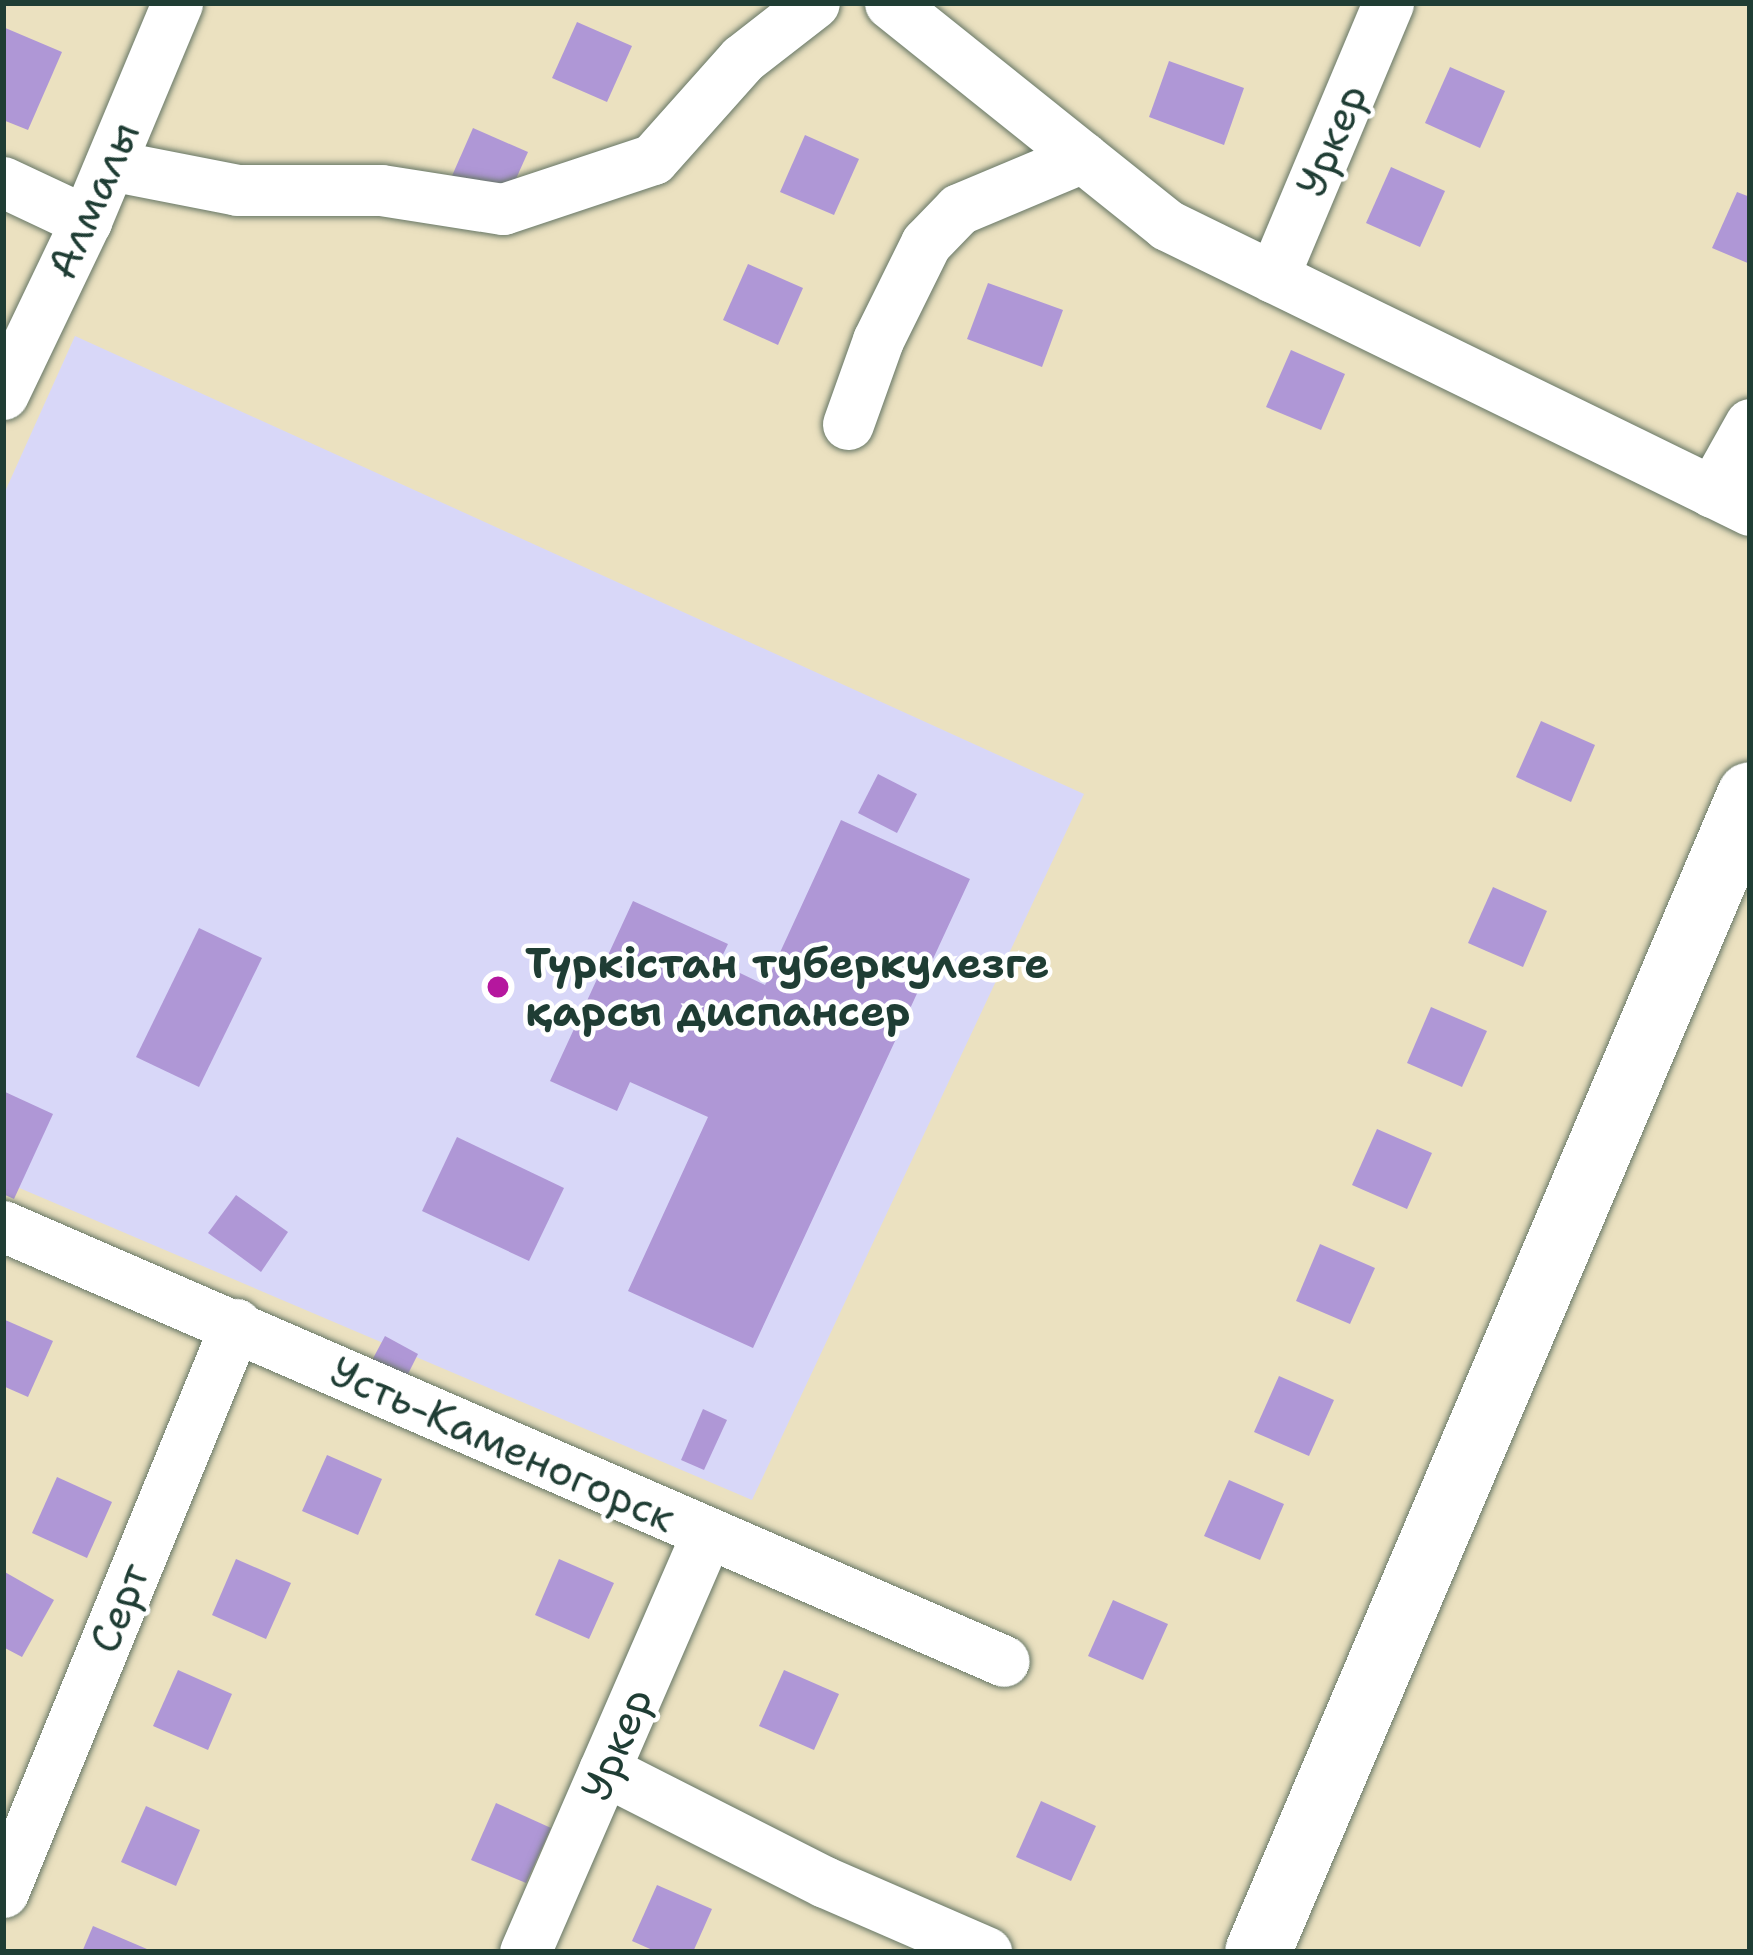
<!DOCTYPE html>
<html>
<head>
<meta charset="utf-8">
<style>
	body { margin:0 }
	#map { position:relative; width:1753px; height:1955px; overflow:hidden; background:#ebe1c0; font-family:"Shantell Sans",sans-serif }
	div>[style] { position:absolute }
	.built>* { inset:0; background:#d8d7f8 }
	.building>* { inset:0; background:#af97d6 }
	.roads { filter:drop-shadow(0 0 3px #667665) drop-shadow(0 0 3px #667665) }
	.minor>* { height:51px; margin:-25.5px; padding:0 25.5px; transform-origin:25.5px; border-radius:25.5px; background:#fff }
	.major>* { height:66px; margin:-33px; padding:0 33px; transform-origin:33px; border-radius:33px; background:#fff }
	.dots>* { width:33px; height:33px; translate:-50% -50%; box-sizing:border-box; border:6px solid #fff; border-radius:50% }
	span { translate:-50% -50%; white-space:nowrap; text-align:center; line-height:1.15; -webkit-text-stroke:9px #fff; paint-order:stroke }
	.street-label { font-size:42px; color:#1f3d34 }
	.poi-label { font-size:42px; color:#1f3d34; font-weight:700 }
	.left { translate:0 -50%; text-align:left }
	.frame { position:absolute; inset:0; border:6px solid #1f3d34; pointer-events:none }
</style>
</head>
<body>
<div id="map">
	<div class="built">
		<div style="clip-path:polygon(75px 336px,1084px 794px,752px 1500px,3px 1181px,3px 496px)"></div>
	</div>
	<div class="building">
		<div style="clip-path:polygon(577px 22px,632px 46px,607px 102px,552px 78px)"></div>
		<div style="clip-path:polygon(3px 27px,62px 52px,28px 130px,3px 120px)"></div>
		<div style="clip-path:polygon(1169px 61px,1244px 88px,1224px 145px,1149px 117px)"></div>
		<div style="clip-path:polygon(1450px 67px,1505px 91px,1480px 148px,1425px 123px)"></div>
		<div style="clip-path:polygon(473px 128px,528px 152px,503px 208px,448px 185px)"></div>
		<div style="clip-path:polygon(805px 135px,859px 159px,834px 215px,780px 192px)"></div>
		<div style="clip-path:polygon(1391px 167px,1445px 191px,1420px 247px,1366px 223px)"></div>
		<div style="clip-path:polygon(1737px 192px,1750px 197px,1750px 264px,1712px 248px)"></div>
		<div style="clip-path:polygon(748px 264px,803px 288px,778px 345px,723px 320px)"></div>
		<div style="clip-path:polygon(988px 283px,1063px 310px,1042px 367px,967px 339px)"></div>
		<div style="clip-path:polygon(1291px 350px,1345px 374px,1321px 430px,1266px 407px)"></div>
		<div style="clip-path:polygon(1541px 721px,1595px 745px,1571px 802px,1516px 777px)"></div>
		<div style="clip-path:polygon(878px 774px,917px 794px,897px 833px,858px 813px)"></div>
		<div style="clip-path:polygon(841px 820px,970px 879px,753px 1348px,628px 1291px,708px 1117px,630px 1082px,617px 1111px,550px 1081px,633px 901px,728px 944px,719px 963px,765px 985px)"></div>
		<div style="clip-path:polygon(1493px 887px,1547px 911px,1523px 967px,1468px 943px)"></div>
		<div style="clip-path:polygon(199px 928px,262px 958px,199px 1087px,136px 1057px)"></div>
		<div style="clip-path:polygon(1431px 1007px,1487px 1031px,1462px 1087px,1407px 1063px)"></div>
		<div style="clip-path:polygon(3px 1091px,53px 1114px,14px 1199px,3px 1194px)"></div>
		<div style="clip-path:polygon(1377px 1129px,1432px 1153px,1407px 1209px,1352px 1185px)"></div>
		<div style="clip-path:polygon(457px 1137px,564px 1188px,529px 1261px,422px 1211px)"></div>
		<div style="clip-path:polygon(236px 1195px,288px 1232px,261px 1272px,208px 1233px)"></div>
		<div style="clip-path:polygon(1320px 1244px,1375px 1268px,1350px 1324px,1296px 1301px)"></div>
		<div style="clip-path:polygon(3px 1319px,53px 1341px,28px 1397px,3px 1386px)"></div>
		<div style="clip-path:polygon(385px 1336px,418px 1354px,404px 1382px,370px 1364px)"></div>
		<div style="clip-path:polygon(1279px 1376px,1334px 1400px,1309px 1456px,1254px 1432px)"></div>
		<div style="clip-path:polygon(703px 1409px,727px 1420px,704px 1470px,681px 1460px)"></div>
		<div style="clip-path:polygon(327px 1455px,382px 1479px,358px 1535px,302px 1511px)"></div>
		<div style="clip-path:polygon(57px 1477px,112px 1502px,87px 1558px,32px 1533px)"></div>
		<div style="clip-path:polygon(1229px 1480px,1284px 1504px,1260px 1560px,1204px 1536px)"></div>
		<div style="clip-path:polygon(236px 1559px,291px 1583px,266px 1639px,212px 1615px)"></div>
		<div style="clip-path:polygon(559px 1559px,614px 1583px,589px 1639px,535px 1615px)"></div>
		<div style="clip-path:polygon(3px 1571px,54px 1600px,22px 1657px,3px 1647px)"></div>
		<div style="clip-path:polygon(1113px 1600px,1168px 1624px,1143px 1680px,1088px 1656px)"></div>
		<div style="clip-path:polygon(178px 1670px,232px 1694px,208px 1750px,153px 1726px)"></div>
		<div style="clip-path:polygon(784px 1670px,839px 1694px,814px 1750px,759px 1726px)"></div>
		<div style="clip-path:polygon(1041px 1801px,1096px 1826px,1071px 1881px,1016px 1857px)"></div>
		<div style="clip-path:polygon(496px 1803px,551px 1828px,526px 1883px,471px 1860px)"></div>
		<div style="clip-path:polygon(146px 1806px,200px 1830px,176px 1886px,121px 1862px)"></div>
		<div style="clip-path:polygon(657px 1885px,712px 1909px,693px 1952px,657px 1952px,632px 1941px)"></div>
		<div style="clip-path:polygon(93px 1926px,154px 1952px,82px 1952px)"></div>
	</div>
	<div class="roads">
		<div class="minor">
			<div style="left:890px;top:3px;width:355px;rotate:38.7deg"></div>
			<div style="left:1167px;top:225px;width:649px;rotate:26.05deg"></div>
			<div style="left:110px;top:165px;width:129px;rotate:11.1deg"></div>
			<div style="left:237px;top:190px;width:144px"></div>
			<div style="left:381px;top:190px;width:123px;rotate:8.9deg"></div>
			<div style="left:503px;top:209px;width:158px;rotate:-18.4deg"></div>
			<div style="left:653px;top:159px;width:134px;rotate:-48.3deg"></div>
			<div style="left:742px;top:59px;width:91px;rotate:-37.9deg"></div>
			<div style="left:3px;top:182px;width:92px;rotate:25.2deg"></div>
			<div style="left:1273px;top:277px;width:297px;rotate:-67.2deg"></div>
			<div style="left:3px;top:394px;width:192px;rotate:-64.4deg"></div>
			<div style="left:86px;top:221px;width:236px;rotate:-67.3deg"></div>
			<div style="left:848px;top:424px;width:89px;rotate:-70.3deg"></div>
			<div style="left:878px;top:340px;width:108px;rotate:-63.7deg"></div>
			<div style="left:926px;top:243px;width:47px;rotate:-45.9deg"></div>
			<div style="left:959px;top:209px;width:134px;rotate:-22.8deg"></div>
			<div style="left:1712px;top:492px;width:78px;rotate:-60.8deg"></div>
			<div style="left:3px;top:1226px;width:1091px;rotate:23.49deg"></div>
			<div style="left:604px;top:1770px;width:248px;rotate:26.9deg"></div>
			<div style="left:825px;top:1882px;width:176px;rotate:23.5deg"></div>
			<div style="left:3px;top:1892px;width:614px;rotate:-67.7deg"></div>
			<div style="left:525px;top:1952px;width:454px;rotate:-66.5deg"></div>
		</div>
		<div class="major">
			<div style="left:1258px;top:1952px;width:1257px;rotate:-66.96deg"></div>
		</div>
	</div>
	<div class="dots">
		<div style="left:498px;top:987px;background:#b5179e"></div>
	</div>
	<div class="street-label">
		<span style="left:1331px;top:140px;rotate:-67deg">Уркер</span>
		<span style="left:93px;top:200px;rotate:-66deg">Алмалы</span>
		<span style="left:503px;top:1444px;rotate:24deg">Усть-Каменогорск</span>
		<span style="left:119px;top:1608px;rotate:-68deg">Серт</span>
		<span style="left:616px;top:1744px;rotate:-67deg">Уркер</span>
	</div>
	<div class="poi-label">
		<span class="left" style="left:525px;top:987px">Түркістан туберкулезге<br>қарсы диспансер</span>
	</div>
	<div class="frame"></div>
</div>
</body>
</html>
